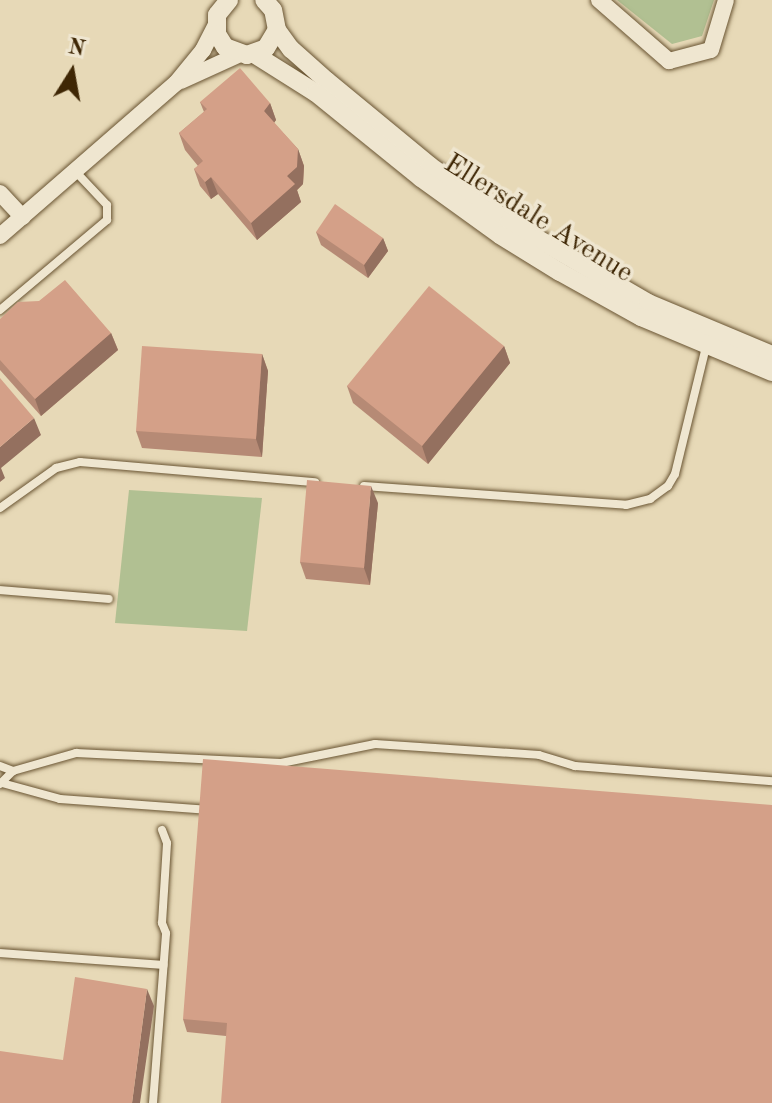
<!DOCTYPE html>
<html>
<head>
<meta charset="utf-8">
<style>
	body { margin:0 }
	#map { position:relative; width:772px; height:1103px; overflow:hidden; background:#e7d9b7; font-family:"Old Standard TT",serif }
	div>[style] { position:absolute }
	.green>* { inset:0; background:#b1c092 }
	.roads { filter:drop-shadow(0 0 2px #695432) drop-shadow(0 0 2px #695432) }
	.service>* { height:8px; margin:-4px; padding:0 4px; transform-origin:4px; border-radius:4px; background:#efe6d0 }
	.minor>* { height:16px; margin:-8px; padding:0 8px; transform-origin:8px; border-radius:8px; background:#efe6d0 }
	.tertiary>* { height:18px; margin:-9px; padding:0 9px; transform-origin:9px; border-radius:9px; background:#efe6d0 }
	.wall>* { inset:0; background:#b68a75 }
	.shaded-wall>* { inset:0; background:#94705f }
	.building>* { inset:0; background:#d4a088 }
	span { translate:-50% -50%; white-space:nowrap; text-align:center; line-height:1.15; -webkit-text-stroke:7px #efe6d0; paint-order:stroke }
	.street-label { font-size:28px; color:#3f2705 }
	.north { position:absolute; left:32px; top:32px; width:80px; height:80px; -webkit-text-stroke:6px #efe6d0; paint-order:stroke; rotate:11deg; font-size:22px; font-weight:700; line-height:32px; text-align:center; color:#3f2705 }
	.north::after { content:''; display:block; margin:auto; width:28px; height:36px; background:#3f2705; clip-path:polygon(50% 0,100% 100%,50% 72%,0 100%) }
</style>
</head>
<body>
<div id="map">
	<div class="green">
		<div style="clip-path:polygon(617px 0,714px 0,702px 36px,672px 44px)"></div>
		<div style="clip-path:polygon(129px 490px,262px 498px,247px 631px,115px 623px)"></div>
	</div>
	<div class="roads">
		<div class="service">
			<div style="left:0;top:310px;width:140px;rotate:-40.1deg"></div>
			<div style="left:107px;top:220px;width:15px;rotate:-90deg"></div>
			<div style="left:107px;top:205px;width:45px;rotate:-133.2deg"></div>
			<div style="left:364px;top:486px;width:263px;rotate:4.1deg"></div>
			<div style="left:626px;top:505px;width:25px;rotate:-14deg"></div>
			<div style="left:650px;top:499px;width:22px;rotate:-36deg"></div>
			<div style="left:668px;top:486px;width:14px;rotate:-60deg"></div>
			<div style="left:675px;top:474px;width:135px;rotate:-76.3deg"></div>
			<div style="left:0;top:508px;width:69px;rotate:-35.5deg"></div>
			<div style="left:56px;top:468px;width:25px;rotate:-14deg"></div>
			<div style="left:80px;top:462px;width:236px;rotate:4.9deg"></div>
			<div style="left:0;top:590px;width:109px;rotate:4.7deg"></div>
			<div style="left:0;top:766px;width:14px;rotate:21deg"></div>
			<div style="left:2px;top:783px;width:60px;rotate:15.4deg"></div>
			<div style="left:60px;top:799px;width:150px;rotate:4.2deg"></div>
			<div style="left:0;top:784px;width:18px;rotate:-45deg"></div>
			<div style="left:13px;top:771px;width:66px;rotate:-15.9deg"></div>
			<div style="left:76px;top:753px;width:205px;rotate:2.8deg"></div>
			<div style="left:281px;top:763px;width:96px;rotate:-11.4deg"></div>
			<div style="left:375px;top:744px;width:164px;rotate:3.8deg"></div>
			<div style="left:539px;top:755px;width:38px;rotate:17deg"></div>
			<div style="left:575px;top:766px;width:198px;rotate:4.4deg"></div>
			<div style="left:0;top:953px;width:164px;rotate:4.2deg"></div>
			<div style="left:153px;top:1103px;width:170px;rotate:-85.6deg"></div>
			<div style="left:166px;top:933px;width:11px;rotate:-112deg"></div>
			<div style="left:162px;top:923px;width:80px;rotate:-86.4deg"></div>
			<div style="left:167px;top:843px;width:14px;rotate:-111deg"></div>
		</div>
		<div class="minor">
			<div style="left:599px;top:0;width:93px;rotate:41.1deg"></div>
			<div style="left:669px;top:61px;width:43px;rotate:-14.7deg"></div>
			<div style="left:711px;top:50px;width:52px;rotate:-73.3deg"></div>
			<div style="left:181px;top:81px;width:65px;rotate:-24.6deg"></div>
			<div style="left:0;top:193px;width:33px;rotate:47deg"></div>
			<div style="left:0;top:236px;width:233px;rotate:-41deg"></div>
			<div style="left:176px;top:83px;width:43px;rotate:-50.7deg"></div>
			<div style="left:203px;top:50px;width:28px;rotate:-63deg"></div>
		</div>
		<div class="tertiary">
			<div style="left:229px;top:0;width:19px;rotate:129deg"></div>
			<div style="left:217px;top:15px;width:19px;rotate:90deg"></div>
			<div style="left:217px;top:34px;width:15px;rotate:58deg"></div>
			<div style="left:225px;top:47px;width:23px;rotate:20deg"></div>
			<div style="left:247px;top:55px;width:20px;rotate:-20deg"></div>
			<div style="left:266px;top:48px;width:21px;rotate:-59deg"></div>
			<div style="left:277px;top:30px;width:20px;rotate:-101deg"></div>
			<div style="left:273px;top:10px;width:13px;rotate:-132deg"></div>
			<div style="left:277px;top:30px;width:24px;rotate:54deg"></div>
			<div style="left:291px;top:49px;width:48px;rotate:41.6deg"></div>
			<div style="left:327px;top:81px;width:134px;rotate:39.5deg"></div>
			<div style="left:430px;top:166px;width:97px;rotate:35.3deg"></div>
			<div style="left:509px;top:222px;width:161px;rotate:30.2deg"></div>
			<div style="left:648px;top:303px;width:134px;rotate:22.8deg"></div>
			<div style="left:254px;top:54px;width:73px;rotate:32.2deg"></div>
			<div style="left:316px;top:93px;width:135px;rotate:39deg"></div>
			<div style="left:421px;top:178px;width:97px;rotate:35.8deg"></div>
			<div style="left:500px;top:235px;width:70px;rotate:31.7deg"></div>
			<div style="left:560px;top:272px;width:93px;rotate:29.1deg"></div>
			<div style="left:641px;top:317px;width:142px;rotate:22.8deg"></div>
		</div>
	</div>
	<div class="wall">
		<div style="clip-path:polygon(200px 102px,270px 103px,276px 120px,274px 123px,298px 149px,304px 166px,303px 184px,297px 190px,301px 202px,257px 240px,218px 194px,211px 199px,200px 186px,194px 169px,198px 166px,185px 150px,179px 133px,204px 112px)"></div>
		<div style="clip-path:polygon(316px 232px,383px 238px,388px 251px,368px 278px,321px 245px)"></div>
		<div style="clip-path:polygon(0 319px,111px 333px,118px 350px,41px 416px,0 370px)"></div>
		<div style="clip-path:polygon(504px 346px,510px 363px,428px 464px,353px 403px,347px 386px)"></div>
		<div style="clip-path:polygon(262px 354px,268px 371px,262px 457px,142px 448px,136px 431px)"></div>
		<div style="clip-path:polygon(378px 503px,370px 585px,306px 579px,300px 562px)"></div>
		<div style="clip-path:polygon(772px 805px,226px 1036px,187px 1032px,183px 1019px)"></div>
	</div>
	<div class="shaded-wall">
		<div style="clip-path:polygon(270px 103px,276px 120px,270px 128px,264px 111px)"></div>
		<div style="clip-path:polygon(298px 149px,304px 166px,303px 184px,297px 190px,301px 202px,257px 240px,251px 223px,287px 176px)"></div>
		<div style="clip-path:polygon(211px 177px,218px 194px,211px 199px,205px 182px)"></div>
		<div style="clip-path:polygon(383px 238px,388px 251px,368px 278px,364px 265px)"></div>
		<div style="clip-path:polygon(111px 333px,118px 350px,41px 416px,35px 399px)"></div>
		<div style="clip-path:polygon(504px 346px,510px 363px,428px 464px,422px 446px)"></div>
		<div style="clip-path:polygon(262px 354px,268px 371px,262px 457px,256px 439px)"></div>
		<div style="clip-path:polygon(34px 418px,41px 435px,1px 468px,5px 478px,0 482px,0 447px)"></div>
		<div style="clip-path:polygon(371px 486px,378px 503px,370px 585px,364px 568px)"></div>
		<div style="clip-path:polygon(147px 989px,154px 1006px,140px 1103px,132px 1103px)"></div>
	</div>
	<div class="building">
		<div style="clip-path:polygon(240px 68px,270px 103px,264px 111px,298px 149px,297px 167px,287px 176px,295px 184px,251px 223px,211px 177px,205px 182px,194px 169px,203px 161px,179px 133px,207px 109px,200px 102px)"></div>
		<div style="clip-path:polygon(335px 204px,383px 238px,364px 265px,316px 232px)"></div>
		<div style="clip-path:polygon(65px 280px,111px 333px,35px 399px,0 360px,0 319px,18px 302px,39px 301px)"></div>
		<div style="clip-path:polygon(429px 286px,504px 346px,422px 446px,347px 386px)"></div>
		<div style="clip-path:polygon(142px 346px,262px 354px,256px 439px,136px 431px)"></div>
		<div style="clip-path:polygon(0 378px,34px 418px,0 447px)"></div>
		<div style="clip-path:polygon(307px 480px,371px 486px,364px 568px,300px 562px)"></div>
		<div style="clip-path:polygon(203px 759px,772px 805px,772px 1103px,221px 1103px,227px 1023px,183px 1019px)"></div>
		<div style="clip-path:polygon(75px 977px,147px 989px,132px 1103px,0 1103px,0 1051px,63px 1060px)"></div>
	</div>
	<div class="street-label">
		<span style="left:538px;top:219px;rotate:32deg">Ellersdale Avenue</span>
	</div>
	<div class="north">N</div>
</div>
</body>
</html>
